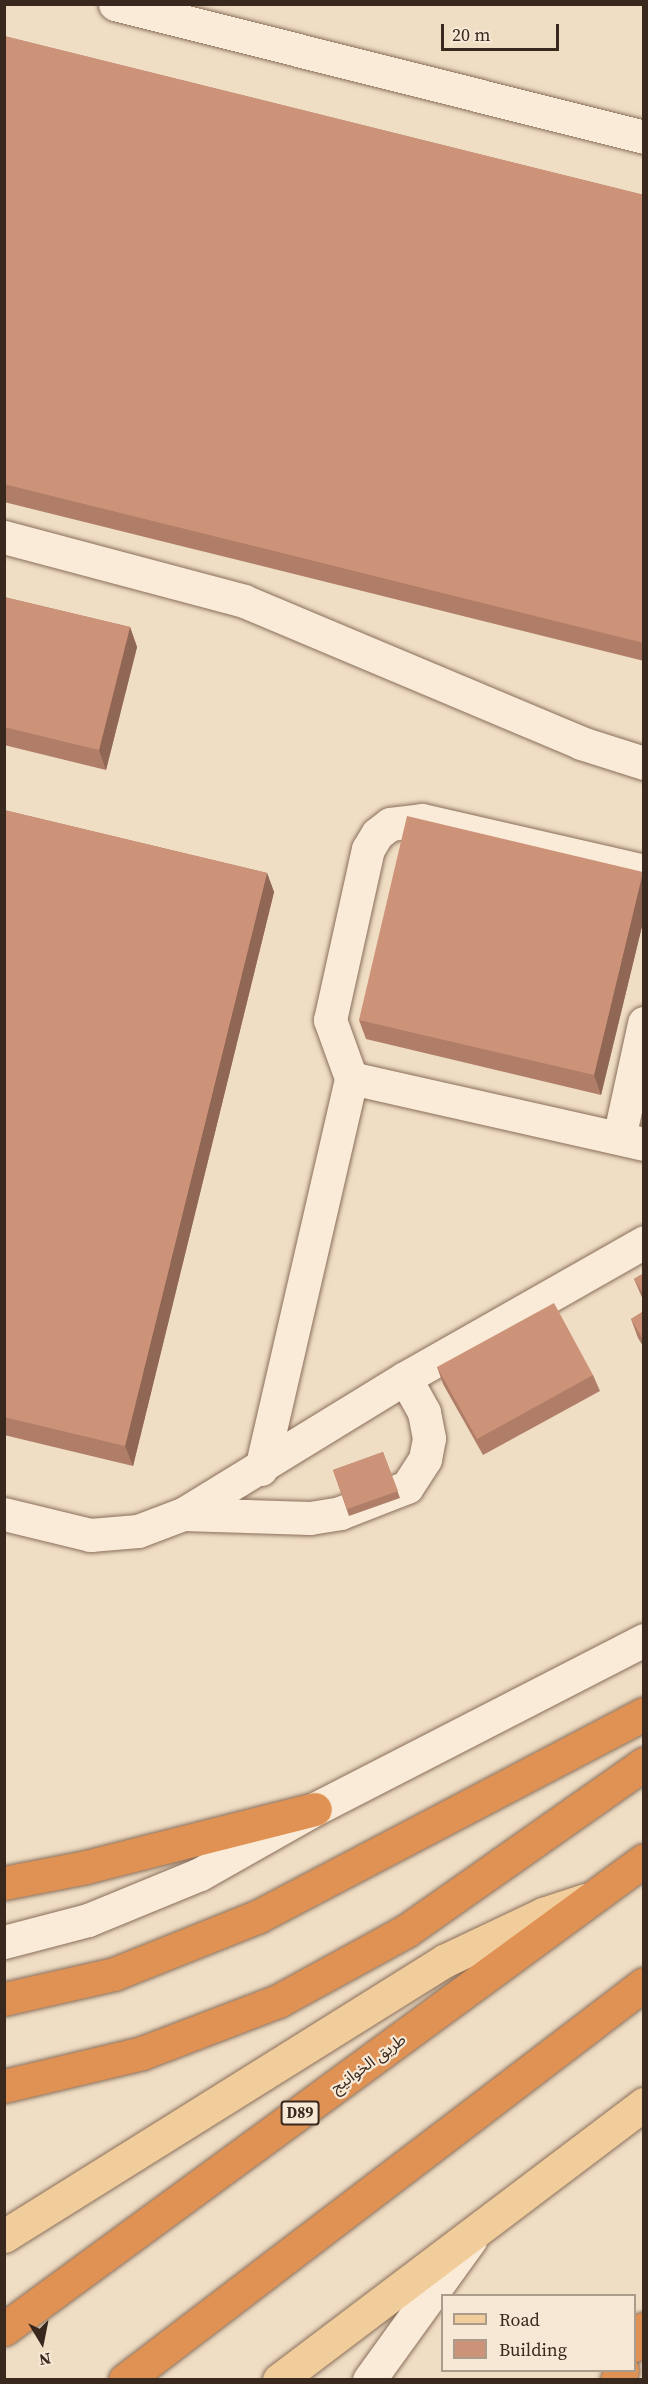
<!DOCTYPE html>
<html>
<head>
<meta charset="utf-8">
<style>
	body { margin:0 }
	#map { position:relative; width:648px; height:2384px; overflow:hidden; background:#efddc4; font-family:"Source Serif 4","Noto Sans Arabic",serif }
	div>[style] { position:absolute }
	.roads { filter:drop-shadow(0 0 2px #8a6e5a) drop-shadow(0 0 2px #8a6e5a) }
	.minor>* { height:33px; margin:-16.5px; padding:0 16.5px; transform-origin:16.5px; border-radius:16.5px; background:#f9ebd8 }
	.major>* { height:33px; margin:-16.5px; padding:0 16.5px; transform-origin:16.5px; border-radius:16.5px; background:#f2cd9c }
	.highway>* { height:33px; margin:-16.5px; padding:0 16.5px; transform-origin:16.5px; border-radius:16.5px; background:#df9254 }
	.wall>* { inset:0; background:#b07e68 }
	.shaded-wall>* { inset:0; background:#906755 }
	.building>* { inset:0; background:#cd9379 }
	span { translate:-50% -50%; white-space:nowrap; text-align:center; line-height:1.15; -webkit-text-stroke:4.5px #f6e8d4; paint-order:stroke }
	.shield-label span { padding:2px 4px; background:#f6e8d4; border:2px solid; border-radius:4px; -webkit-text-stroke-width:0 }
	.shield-label { font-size:15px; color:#39281e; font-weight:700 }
	.street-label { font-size:16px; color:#39281e }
	.frame { position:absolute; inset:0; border:6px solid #39281e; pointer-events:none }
	.legend { position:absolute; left:441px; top:2294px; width:195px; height:78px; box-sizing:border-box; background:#f6e8d4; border:2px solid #aa9b8b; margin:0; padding:8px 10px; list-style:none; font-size:18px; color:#39281e }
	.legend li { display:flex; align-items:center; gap:12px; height:30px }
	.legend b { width:30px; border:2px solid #aa9b8b }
	.north { position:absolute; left:12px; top:2312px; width:60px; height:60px; -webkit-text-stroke:4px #f6e8d4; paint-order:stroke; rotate:170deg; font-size:16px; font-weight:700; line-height:24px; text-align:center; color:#39281e }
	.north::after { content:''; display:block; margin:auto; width:21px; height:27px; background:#39281e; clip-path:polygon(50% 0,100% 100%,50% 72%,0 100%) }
	.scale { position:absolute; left:441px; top:24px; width:118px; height:27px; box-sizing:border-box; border:3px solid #39281e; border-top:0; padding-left:8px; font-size:18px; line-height:21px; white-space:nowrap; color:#39281e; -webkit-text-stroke:4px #f6e8d4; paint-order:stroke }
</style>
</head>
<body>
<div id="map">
	<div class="roads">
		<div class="minor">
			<div style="left:115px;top:4px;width:545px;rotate:14.11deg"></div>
			<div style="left:4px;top:537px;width:248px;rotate:14.9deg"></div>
			<div style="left:244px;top:601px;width:366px;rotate:22.8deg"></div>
			<div style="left:581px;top:743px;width:66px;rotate:17.6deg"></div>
			<div style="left:351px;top:1078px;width:300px;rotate:12.7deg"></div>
			<div style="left:619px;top:1138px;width:118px;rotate:-77.7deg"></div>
			<div style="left:261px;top:1469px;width:401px;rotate:-77deg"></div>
			<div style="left:351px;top:1078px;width:62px;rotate:-109.9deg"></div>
			<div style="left:330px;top:1020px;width:175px;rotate:-77.5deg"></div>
			<div style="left:368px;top:849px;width:17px;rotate:-59deg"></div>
			<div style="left:377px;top:834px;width:16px;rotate:-38deg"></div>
			<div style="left:390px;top:824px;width:32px;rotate:-7deg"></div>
			<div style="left:422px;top:820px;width:228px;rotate:12.9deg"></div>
			<div style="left:4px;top:1514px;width:89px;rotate:13.7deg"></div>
			<div style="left:90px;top:1535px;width:48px;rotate:-4.8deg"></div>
			<div style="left:138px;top:1531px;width:48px;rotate:-20.7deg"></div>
			<div style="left:183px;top:1514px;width:260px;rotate:-31.5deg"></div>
			<div style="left:405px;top:1378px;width:275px;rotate:-29.6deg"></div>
			<div style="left:183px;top:1514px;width:127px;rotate:1.8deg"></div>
			<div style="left:310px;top:1518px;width:30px;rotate:-9deg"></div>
			<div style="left:340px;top:1513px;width:72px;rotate:-21.2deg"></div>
			<div style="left:407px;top:1487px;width:33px;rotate:-57deg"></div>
			<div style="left:425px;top:1459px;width:21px;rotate:-79deg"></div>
			<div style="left:429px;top:1438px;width:26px;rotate:-101deg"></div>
			<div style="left:424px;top:1412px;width:39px;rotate:-119deg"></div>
			<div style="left:4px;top:1942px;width:87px;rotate:-14.7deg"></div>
			<div style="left:88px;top:1920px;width:121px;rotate:-22.3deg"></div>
			<div style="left:200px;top:1874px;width:132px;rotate:-29.5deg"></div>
			<div style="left:315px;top:1809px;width:370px;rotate:-27.2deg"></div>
			<div style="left:369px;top:2380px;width:173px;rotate:-54.2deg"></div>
		</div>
		<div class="major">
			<div style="left:4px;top:2236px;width:519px;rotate:-32.01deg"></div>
			<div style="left:444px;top:1961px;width:110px;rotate:-25.4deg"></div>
			<div style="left:543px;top:1914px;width:44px;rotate:-18.4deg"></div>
			<div style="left:279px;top:2380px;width:458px;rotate:-37.1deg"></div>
		</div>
		<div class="highway">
			<div style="left:4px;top:1883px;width:84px;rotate:-11deg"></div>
			<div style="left:86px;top:1867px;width:236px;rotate:-14.2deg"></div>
			<div style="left:4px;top:1999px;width:113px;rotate:-12.8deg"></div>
			<div style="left:114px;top:1974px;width:156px;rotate:-21.8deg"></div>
			<div style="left:259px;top:1916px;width:435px;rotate:-27.7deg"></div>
			<div style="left:4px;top:2086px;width:142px;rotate:-13.4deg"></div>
			<div style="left:142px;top:2053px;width:146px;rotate:-20.9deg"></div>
			<div style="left:278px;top:2001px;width:146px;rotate:-28.7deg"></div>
			<div style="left:406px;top:1931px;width:291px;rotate:-35.1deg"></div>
			<div style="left:4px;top:2329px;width:793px;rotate:-36.23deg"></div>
			<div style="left:634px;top:2345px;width:19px;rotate:-58deg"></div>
			<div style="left:125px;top:2380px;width:653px;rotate:-37.34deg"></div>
			<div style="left:617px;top:2380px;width:11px;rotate:-63deg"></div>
		</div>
	</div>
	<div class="wall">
		<div style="clip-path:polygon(4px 36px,644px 195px,644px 661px,4px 502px)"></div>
		<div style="clip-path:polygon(4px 597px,130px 627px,137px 647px,106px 770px,4px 745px)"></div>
		<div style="clip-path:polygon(4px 810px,267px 873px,274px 892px,133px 1466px,4px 1435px)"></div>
		<div style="clip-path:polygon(643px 872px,644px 918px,601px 1095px,366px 1039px,359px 1020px)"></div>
		<div style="clip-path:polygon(644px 1273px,644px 1302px,634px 1279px)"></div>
		<div style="clip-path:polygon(644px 1311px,644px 1348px,638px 1338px,631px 1319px)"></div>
		<div style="clip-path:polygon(437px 1367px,593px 1375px,600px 1391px,483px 1455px,443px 1384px)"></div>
		<div style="clip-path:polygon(383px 1452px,400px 1498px,349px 1516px,333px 1470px)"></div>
	</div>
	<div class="shaded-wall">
		<div style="clip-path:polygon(130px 627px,137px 647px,106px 770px,99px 750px)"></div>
		<div style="clip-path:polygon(643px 872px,644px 918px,601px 1095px,594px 1075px)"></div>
		<div style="clip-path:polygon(267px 873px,274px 892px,133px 1466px,125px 1446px)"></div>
	</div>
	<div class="building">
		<div style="clip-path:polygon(4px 36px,644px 195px,644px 643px,4px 484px)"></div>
		<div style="clip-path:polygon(4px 597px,130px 627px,99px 750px,4px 727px)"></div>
		<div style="clip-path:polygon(4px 810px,267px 873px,125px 1446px,4px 1417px)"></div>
		<div style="clip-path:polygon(407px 816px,643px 872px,594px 1075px,359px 1020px)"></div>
		<div style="clip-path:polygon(644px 1273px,644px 1295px,634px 1279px)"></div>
		<div style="clip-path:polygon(554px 1303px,593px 1375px,477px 1439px,437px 1367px)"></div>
		<div style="clip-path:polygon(644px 1311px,644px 1341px,631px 1319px)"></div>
		<div style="clip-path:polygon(383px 1452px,398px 1491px,347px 1509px,333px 1470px)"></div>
	</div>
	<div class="shield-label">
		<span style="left:300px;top:2113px">D89</span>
	</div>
	<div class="street-label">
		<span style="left:368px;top:2063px;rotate:-36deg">طريق الخوانيج</span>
	</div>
	<div class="frame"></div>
	<ul class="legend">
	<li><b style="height:8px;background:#f2cd9c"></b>Road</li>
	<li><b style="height:16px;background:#cd9379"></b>Building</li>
	</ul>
	<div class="north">N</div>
	<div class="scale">20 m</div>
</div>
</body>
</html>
